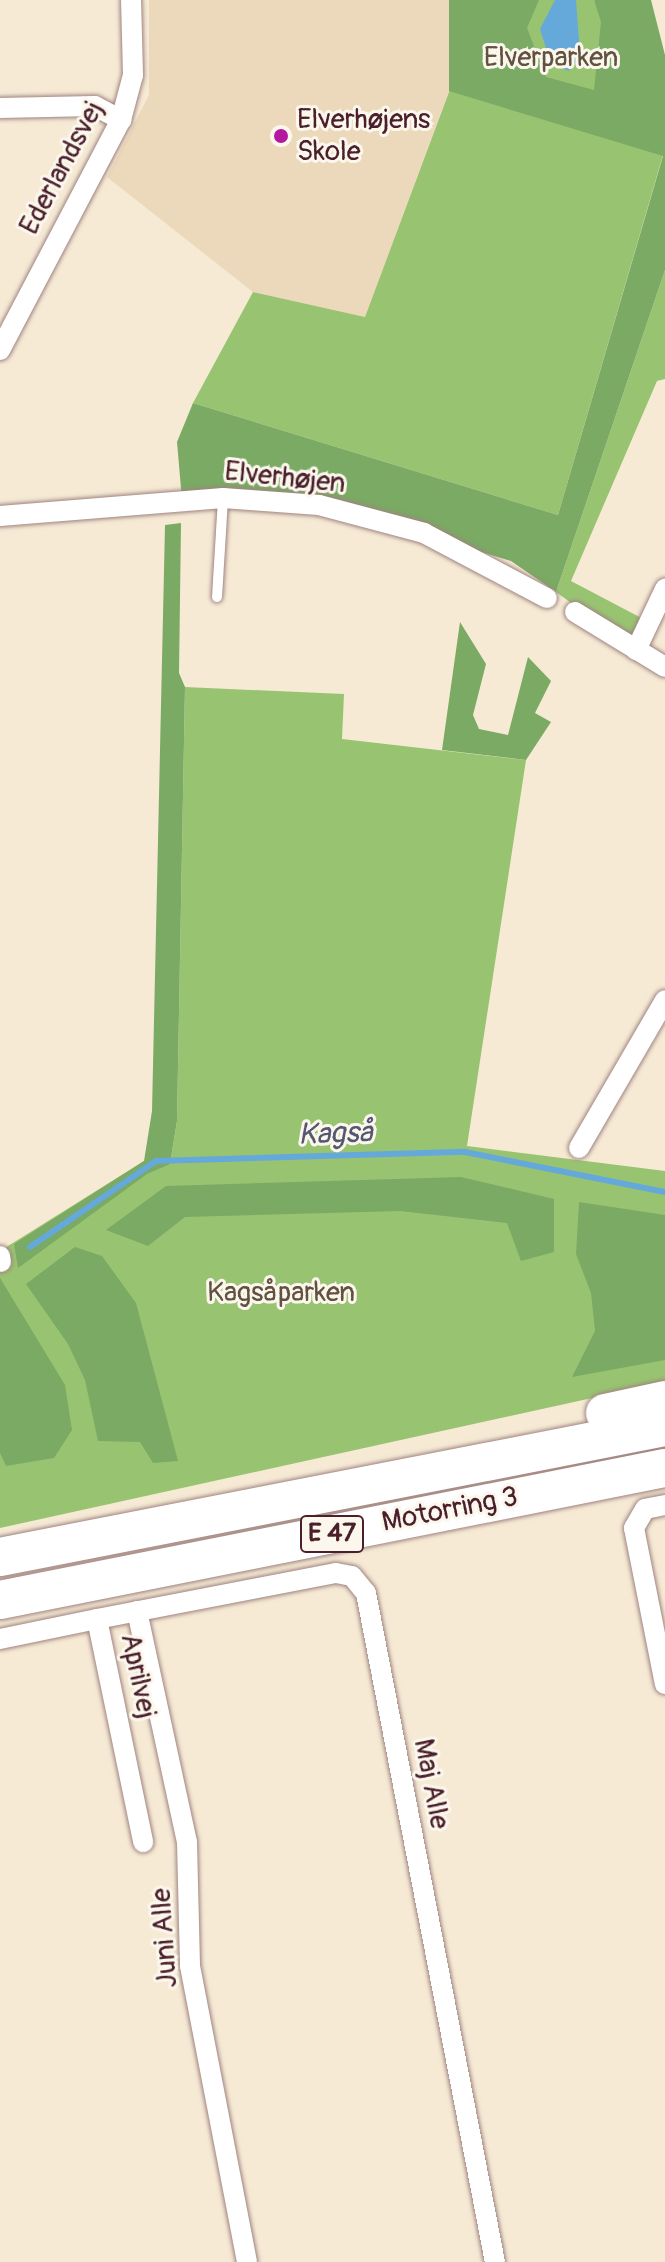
<!DOCTYPE html>
<html>
<head>
<meta charset="utf-8">
<style>
	body { margin:0 }
	#map { position:relative; width:665px; height:2262px; overflow:hidden; background:#f6ead5; font-family:Pangolin,sans-serif }
	div>[style] { position:absolute }
	.built>* { inset:0; background:#ecd8ba }
	.green>* { inset:0; background:#98c471 }
	.forest>* { inset:0; background:#7aaa63 }
	.water>* { inset:0; background:#65a9da }
	.stream>* { height:6px; margin:-3px; padding:0 3px; transform-origin:3px; border-radius:3px; background:#65a9da }
	.roads { filter:drop-shadow(0 0 2px #a08480) drop-shadow(0 0 2px #a08480) }
	.lane>* { height:10px; margin:-5px; padding:0 5px; transform-origin:5px; border-radius:5px; background:#fff }
	.street>* { height:20px; margin:-10px; padding:0 10px; transform-origin:10px; border-radius:10px; background:#fff }
	.highway>* { height:38px; margin:-19px; padding:0 19px; transform-origin:19px; border-radius:19px; background:#fff }
	.dots>* { width:22px; height:22px; translate:-50% -50%; box-sizing:border-box; border:4px solid #fbf7ec; border-radius:50% }
	span { translate:-50% -50%; white-space:nowrap; text-align:center; line-height:1.15; -webkit-text-stroke:6px #fbf7ec; paint-order:stroke }
	.shield-label span { padding:2px 6px; background:#fbf7ec; border:2px solid; border-radius:6px; -webkit-text-stroke-width:0 }
	.shield-label { font-size:26px; color:#4a1f2b; font-weight:700 }
	.park-label { font-size:28px; color:#615140 }
	.poi-label { font-size:28px; color:#4a1f2b }
	.left { translate:0 -50%; text-align:left }
	.street-label { font-size:28px; color:#4a1f2b }
	.water-label { font-size:30px; color:#555671; font-style:italic }
</style>
</head>
<body>
<div id="map">
	<div class="built">
		<div style="clip-path:polygon(149px 0,449px 0,449px 91px,365px 317px,253px 292px,107px 177px,149px 95px)"></div>
	</div>
	<div class="green">
		<div style="clip-path:polygon(449px 0,594px 0,663px 155px,558px 515px,193px 403px,253px 292px,365px 317px,449px 92px)"></div>
		<div style="clip-path:polygon(665px 270px,665px 379px,657px 381px,571px 581px,649px 622px,636px 650px,556px 592px)"></div>
		<div style="clip-path:polygon(185px 687px,344px 694px,342px 739px,526px 760px,467px 1146px,665px 1171px,665px 1382px,0 1528px,0 1251px,144px 1161px,170px 1164px,177px 1121px)"></div>
	</div>
	<div class="forest">
		<div style="clip-path:polygon(449px 0,539px 0,527px 28px,546px 77px,594px 90px,601px 22px,594px 0,651px 0,665px 55px,665px 270px,556px 592px,511px 561px,347px 511px,182px 500px,177px 442px,193px 403px,558px 515px,663px 156px,449px 91px)"></div>
		<div style="clip-path:polygon(181px 523px,179px 673px,185px 687px,177px 1121px,170px 1164px,147px 1174px,18px 1268px,14px 1244px,144px 1161px,152px 1111px,165px 525px)"></div>
		<div style="clip-path:polygon(460px 622px,486px 664px,473px 715px,479px 729px,508px 735px,528px 657px,551px 681px,535px 713px,551px 722px,526px 760px,442px 750px)"></div>
		<div style="clip-path:polygon(461px 1177px,554px 1199px,554px 1252px,521px 1261px,507px 1223px,400px 1211px,185px 1217px,148px 1246px,106px 1230px,166px 1186px)"></div>
		<div style="clip-path:polygon(579px 1202px,665px 1215px,665px 1360px,572px 1377px,595px 1331px,591px 1293px,576px 1254px)"></div>
		<div style="clip-path:polygon(75px 1247px,102px 1256px,136px 1303px,178px 1461px,153px 1463px,140px 1442px,98px 1441px,85px 1380px,68px 1344px,26px 1284px)"></div>
		<div style="clip-path:polygon(0 1278px,65px 1385px,72px 1430px,54px 1458px,6px 1466px,0 1453px)"></div>
	</div>
	<div class="water">
		<div style="clip-path:polygon(555px 0,576px 0,580px 55px,569px 71px,551px 64px,540px 29px)"></div>
	</div>
	<div class="stream">
		<div style="left:30px;top:1247px;width:153px;rotate:-34.3deg"></div>
		<div style="left:156px;top:1161px;width:309px;rotate:-1.7deg"></div>
		<div style="left:465px;top:1152px;width:204px;rotate:11.3deg"></div>
	</div>
	<div class="roads">
		<div class="lane">
			<div style="left:217px;top:597px;width:99px;rotate:-86.5deg"></div>
		</div>
		<div class="street">
			<div style="left:0;top:108px;width:95px;rotate:-1.2deg"></div>
			<div style="left:95px;top:106px;width:30px;rotate:28deg"></div>
			<div style="left:0;top:350px;width:260px;rotate:-62.3deg"></div>
			<div style="left:121px;top:120px;width:47px;rotate:-75.1deg"></div>
			<div style="left:133px;top:75px;width:75px;rotate:-91.5deg"></div>
			<div style="left:0;top:516px;width:224px;rotate:-4.6deg"></div>
			<div style="left:223px;top:498px;width:96px;rotate:4.2deg"></div>
			<div style="left:319px;top:505px;width:109px;rotate:14.9deg"></div>
			<div style="left:424px;top:533px;width:139px;rotate:27.9deg"></div>
			<div style="left:575px;top:612px;width:105px;rotate:31.4deg"></div>
			<div style="left:636px;top:650px;width:68px;rotate:-64.6deg"></div>
			<div style="left:579px;top:1148px;width:171px;rotate:-59.8deg"></div>
			<div style="left:0;top:1256px;width:6px;rotate:81deg"></div>
			<div style="left:665px;top:1505px;width:20px;rotate:169deg"></div>
			<div style="left:645px;top:1509px;width:22px;rotate:120deg"></div>
			<div style="left:634px;top:1528px;width:159px;rotate:78.8deg"></div>
			<div style="left:137px;top:1611px;width:236px;rotate:77.8deg"></div>
			<div style="left:187px;top:1842px;width:124px;rotate:88.6deg"></div>
			<div style="left:190px;top:1966px;width:301px;rotate:79.1deg"></div>
			<div style="left:97px;top:1619px;width:243px;rotate:-10.9deg"></div>
			<div style="left:336px;top:1573px;width:16px;rotate:11deg"></div>
			<div style="left:352px;top:1576px;width:22px;rotate:51deg"></div>
			<div style="left:366px;top:1593px;width:681px;rotate:79.09deg"></div>
			<div style="left:0;top:1639px;width:99px;rotate:-11.7deg"></div>
			<div style="left:97px;top:1619px;width:228px;rotate:78.3deg"></div>
		</div>
		<div class="highway">
			<div style="left:605px;top:1413px;width:61px;rotate:-12.2deg"></div>
			<div style="left:0;top:1557px;width:678px;rotate:-11.06deg"></div>
			<div style="left:0;top:1600px;width:678px;rotate:-11.23deg"></div>
		</div>
	</div>
	<div class="dots">
		<div style="left:281px;top:136px;background:#b5179e"></div>
	</div>
	<div class="shield-label">
		<span style="left:332px;top:1534px">E 47</span>
	</div>
	<div class="park-label">
		<span style="left:551px;top:58px">Elverparken</span>
		<span style="left:281px;top:1293px">Kagsåparken</span>
	</div>
	<div class="poi-label">
		<span class="left" style="left:297px;top:136px">Elverhøjens<br>Skole</span>
	</div>
	<div class="street-label">
		<span style="left:62px;top:168px;rotate:-62deg">Ederlandsvej</span>
		<span style="left:285px;top:478px;rotate:6deg">Elverhøjen</span>
		<span style="left:450px;top:1510px;rotate:-11deg">Motorring 3</span>
		<span style="left:138px;top:1676px;rotate:78deg">Aprilvej</span>
		<span style="left:431px;top:1784px;rotate:79deg">Maj Alle</span>
		<span style="left:165px;top:1938px;rotate:-94deg">Juni Alle</span>
	</div>
	<div class="water-label">
		<span style="left:336px;top:1134px;rotate:-2deg">Kagså</span>
	</div>
</div>
</body>
</html>
